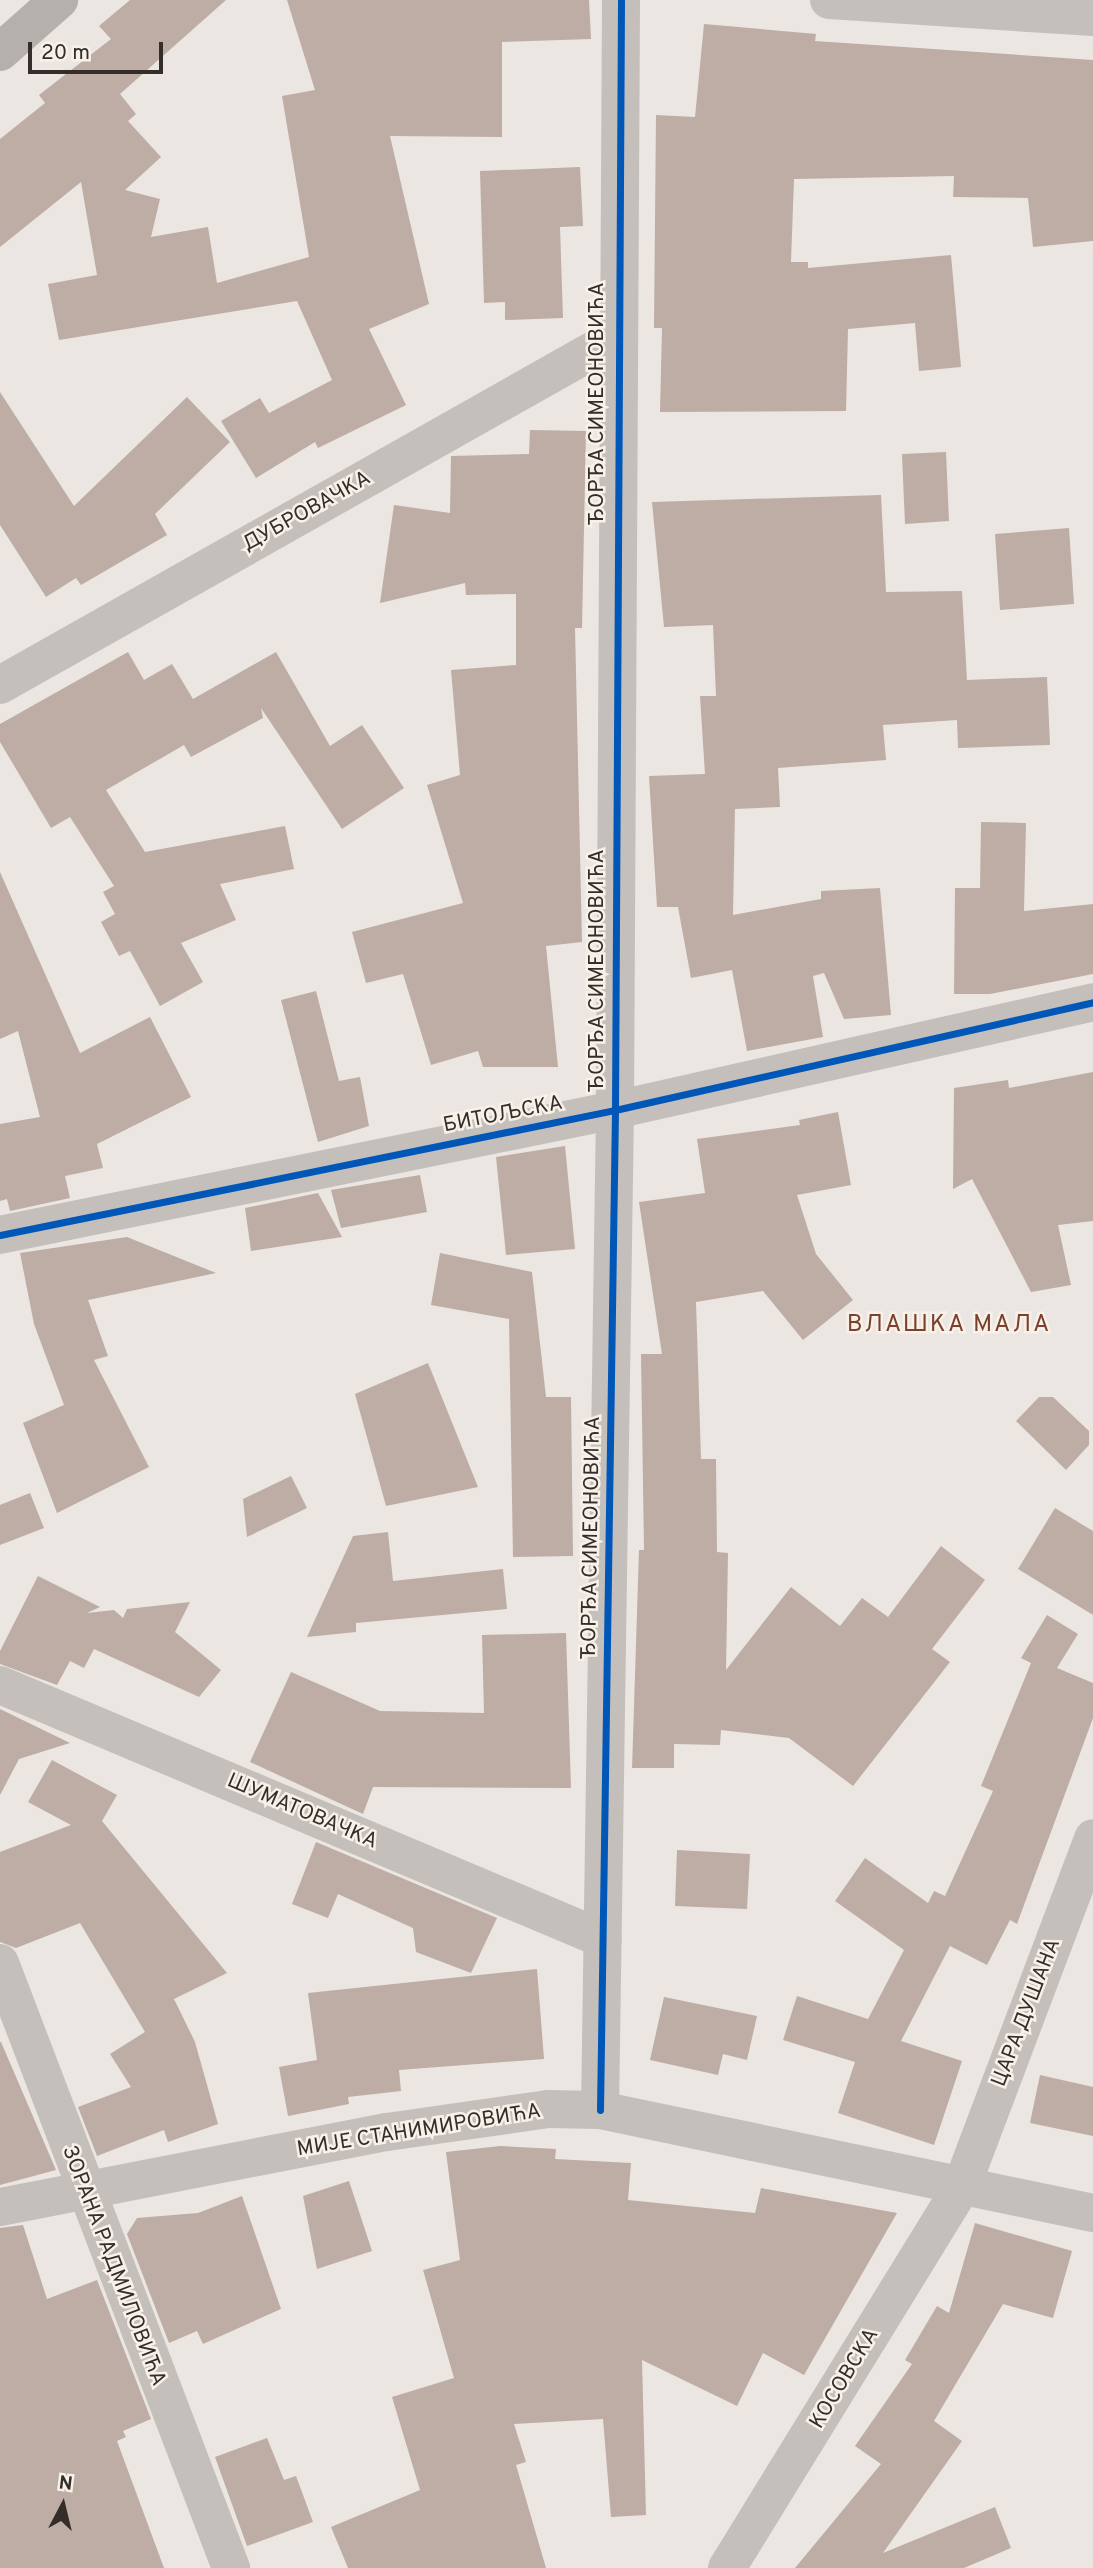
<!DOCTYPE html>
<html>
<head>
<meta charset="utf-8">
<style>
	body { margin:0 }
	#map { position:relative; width:1093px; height:2568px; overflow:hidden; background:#ebe6e1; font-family:Overpass,sans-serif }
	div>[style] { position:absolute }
	.building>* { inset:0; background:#bdada5 }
	.street>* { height:38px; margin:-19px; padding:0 19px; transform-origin:19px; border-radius:19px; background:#c4bfbb }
	.secondary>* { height:38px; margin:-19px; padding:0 19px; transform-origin:19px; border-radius:19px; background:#b5b0ab }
	.cycleway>* { height:7px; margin:-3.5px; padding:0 3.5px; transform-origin:3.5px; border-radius:3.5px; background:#0057b8 }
	span { translate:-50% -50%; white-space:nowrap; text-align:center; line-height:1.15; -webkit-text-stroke:5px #f7f1e9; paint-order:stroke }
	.street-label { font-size:21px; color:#342d29 }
	.quarter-label { font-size:24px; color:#7a412c; letter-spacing:2px }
	.north { position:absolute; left:28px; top:2470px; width:70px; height:70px; -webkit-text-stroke:5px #f7f1e9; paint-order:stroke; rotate:7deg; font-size:19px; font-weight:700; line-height:28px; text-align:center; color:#342d29 }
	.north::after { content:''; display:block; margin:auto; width:24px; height:32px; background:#342d29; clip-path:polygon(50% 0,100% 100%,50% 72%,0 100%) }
	.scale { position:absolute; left:28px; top:42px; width:135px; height:32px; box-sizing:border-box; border:4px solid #342d29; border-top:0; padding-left:9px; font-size:21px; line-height:24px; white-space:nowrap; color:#342d29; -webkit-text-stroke:5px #f7f1e9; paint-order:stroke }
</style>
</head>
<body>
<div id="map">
	<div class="building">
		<div style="clip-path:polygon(130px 0,226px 0,120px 94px,136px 114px,128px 121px,161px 157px,125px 190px,160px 199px,151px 237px,208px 227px,217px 283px,309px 257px,282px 96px,315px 90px,287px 0,589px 0,591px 39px,502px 42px,502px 137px,390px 136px,429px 304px,369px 329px,406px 405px,318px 448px,315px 442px,256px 478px,221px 421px,260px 398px,269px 413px,332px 380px,297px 301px,59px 340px,48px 284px,97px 275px,81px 182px,0 247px,0 139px,45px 103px,39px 95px,111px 39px,99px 26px)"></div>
		<div style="clip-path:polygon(704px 24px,816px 34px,815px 41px,1093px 60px,1093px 241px,1033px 247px,1028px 198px,953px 197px,954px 176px,794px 179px,791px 262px,808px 262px,808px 268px,951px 255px,961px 367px,919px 371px,915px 323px,848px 329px,846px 411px,660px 412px,662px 328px,654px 328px,656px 115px,695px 117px)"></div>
		<div style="clip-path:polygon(580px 167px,583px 226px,560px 227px,563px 318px,505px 320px,505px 302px,484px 303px,480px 171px)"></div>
		<div style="clip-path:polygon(0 392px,74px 506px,187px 397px,230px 442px,155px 514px,167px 535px,81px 585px,76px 578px,46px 597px,0 525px)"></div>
		<div style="clip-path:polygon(530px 430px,586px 431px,582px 628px,575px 628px,582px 942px,546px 946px,558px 1067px,483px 1067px,478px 1051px,431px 1065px,403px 974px,366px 983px,352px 932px,463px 903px,427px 785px,460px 775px,451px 670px,516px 665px,516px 594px,466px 595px,465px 583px,380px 603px,394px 505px,450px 513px,451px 456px,529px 454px)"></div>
		<div style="clip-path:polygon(946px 452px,949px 521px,905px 524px,902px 454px)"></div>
		<div style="clip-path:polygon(881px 495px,886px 592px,962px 591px,967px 680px,1047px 677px,1050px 745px,958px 748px,957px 720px,883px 725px,886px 760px,778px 768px,780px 807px,735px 809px,733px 915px,821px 899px,821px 891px,880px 888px,891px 1015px,844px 1019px,824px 973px,813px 976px,823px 1037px,747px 1051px,732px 970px,691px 978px,678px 907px,657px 907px,649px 776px,705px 774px,700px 696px,716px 696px,713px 625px,664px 627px,652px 502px)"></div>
		<div style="clip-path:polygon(1069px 528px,1074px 604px,1000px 610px,995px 534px)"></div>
		<div style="clip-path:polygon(128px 652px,144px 680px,172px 664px,193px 699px,276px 652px,330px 746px,362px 725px,404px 788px,342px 829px,261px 708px,263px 718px,191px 757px,184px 745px,106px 790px,145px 852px,285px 826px,294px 869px,220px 884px,236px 920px,181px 943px,203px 982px,160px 1006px,130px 951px,119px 956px,101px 922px,115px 914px,103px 892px,114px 886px,70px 817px,51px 828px,0 742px,0 724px)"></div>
		<div style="clip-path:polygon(981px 822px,1026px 823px,1024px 911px,1093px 904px,1093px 974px,990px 994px,954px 994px,955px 888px,980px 888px)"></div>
		<div style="clip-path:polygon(0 872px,80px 1053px,150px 1017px,191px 1097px,97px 1144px,103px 1168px,65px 1176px,70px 1198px,10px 1211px,7px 1199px,0 1201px,0 1124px,40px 1117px,18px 1031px,0 1039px)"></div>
		<div style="clip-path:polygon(316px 991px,339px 1081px,360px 1077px,369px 1126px,318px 1142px,281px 1000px)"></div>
		<div style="clip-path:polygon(1093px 1072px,1093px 1221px,1058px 1225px,1071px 1285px,1031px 1292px,972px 1179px,953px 1189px,954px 1088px,1008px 1080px,1009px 1088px)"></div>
		<div style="clip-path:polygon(838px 1112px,851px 1185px,797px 1195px,816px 1254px,853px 1300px,803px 1340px,763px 1291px,696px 1302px,701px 1459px,716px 1459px,717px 1552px,728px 1553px,726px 1670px,791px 1587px,840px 1626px,862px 1598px,888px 1617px,941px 1546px,985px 1580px,932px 1649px,950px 1662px,853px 1786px,789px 1738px,721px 1730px,720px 1745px,674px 1744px,674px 1768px,632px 1768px,639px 1550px,644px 1550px,641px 1354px,662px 1354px,639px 1202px,705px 1193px,697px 1139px,800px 1125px,799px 1120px)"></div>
		<div style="clip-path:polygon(565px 1146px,575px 1249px,506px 1255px,496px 1157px)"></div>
		<div style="clip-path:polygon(420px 1175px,427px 1212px,341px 1228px,331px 1190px)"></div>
		<div style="clip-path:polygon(318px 1193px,342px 1237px,251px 1251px,245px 1208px)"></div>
		<div style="clip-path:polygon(127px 1237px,216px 1273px,88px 1300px,108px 1356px,94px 1360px,149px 1467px,57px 1513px,23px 1423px,64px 1405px,34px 1324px,20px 1253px)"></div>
		<div style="clip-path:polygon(440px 1253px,532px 1272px,546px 1397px,571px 1397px,573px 1556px,513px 1557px,509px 1319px,431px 1305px)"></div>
		<div style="clip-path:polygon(428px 1363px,478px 1487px,386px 1506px,355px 1394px)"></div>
		<div style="clip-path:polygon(1039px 1397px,1053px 1397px,1089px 1431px,1089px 1445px,1066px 1470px,1016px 1421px)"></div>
		<div style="clip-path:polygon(291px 1476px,307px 1508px,247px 1537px,243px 1499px)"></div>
		<div style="clip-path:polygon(30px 1493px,44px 1528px,0 1545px,0 1505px)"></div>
		<div style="clip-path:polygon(1055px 1508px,1093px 1531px,1093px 1615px,1018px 1569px)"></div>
		<div style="clip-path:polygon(388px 1532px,393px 1581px,503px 1569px,507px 1609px,356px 1623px,356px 1632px,307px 1637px,353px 1536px)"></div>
		<div style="clip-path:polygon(38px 1576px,100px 1607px,87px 1613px,114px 1610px,123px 1618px,127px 1609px,190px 1602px,175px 1632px,221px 1670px,199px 1697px,94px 1649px,84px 1668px,70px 1661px,57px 1685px,0 1664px,0 1651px)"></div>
		<div style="clip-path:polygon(1047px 1615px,1078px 1634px,1057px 1668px,1093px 1683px,1093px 1718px,1017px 1924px,1010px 1920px,987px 1965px,950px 1946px,901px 2041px,962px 2061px,934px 2145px,838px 2113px,855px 2062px,783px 2040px,797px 1996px,868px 2019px,904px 1950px,835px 1901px,865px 1858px,928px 1903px,934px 1891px,945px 1896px,993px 1791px,981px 1786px,1031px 1663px,1021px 1658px)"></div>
		<div style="clip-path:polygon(566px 1633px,571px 1788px,373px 1787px,363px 1814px,250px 1762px,291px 1672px,380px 1711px,484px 1713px,482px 1635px)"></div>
		<div style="clip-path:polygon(0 1709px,70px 1743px,19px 1759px,0 1795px)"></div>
		<div style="clip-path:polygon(52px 1760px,117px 1795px,102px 1821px,227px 1973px,174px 1999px,195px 2042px,218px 2124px,168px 2142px,164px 2130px,97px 2156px,78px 2107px,131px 2087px,110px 2054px,145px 2032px,80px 1923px,16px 1948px,0 1942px,0 1852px,71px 1825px,28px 1802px)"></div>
		<div style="clip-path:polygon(316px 1842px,497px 1918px,471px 1973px,416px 1952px,413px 1928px,338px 1894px,328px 1918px,292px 1904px)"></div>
		<div style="clip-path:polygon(677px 1850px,750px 1854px,747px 1909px,675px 1906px)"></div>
		<div style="clip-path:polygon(537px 1969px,544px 2059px,399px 2070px,401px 2091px,348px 2097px,349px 2104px,288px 2116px,279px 2067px,317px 2060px,308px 1993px)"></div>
		<div style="clip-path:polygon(664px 1997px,757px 2016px,747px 2060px,723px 2054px,718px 2075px,650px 2060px)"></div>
		<div style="clip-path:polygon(1px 2042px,56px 2170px,0 2185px,0 2042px)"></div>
		<div style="clip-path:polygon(1040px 2075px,1093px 2087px,1093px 2136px,1030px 2123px)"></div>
		<div style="clip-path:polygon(500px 2146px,556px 2149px,555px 2159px,631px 2163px,628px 2200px,755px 2213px,761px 2188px,897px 2213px,804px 2375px,763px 2353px,737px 2406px,642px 2360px,646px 2515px,611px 2517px,603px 2419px,514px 2424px,526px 2462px,516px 2465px,546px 2568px,348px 2568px,331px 2527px,420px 2490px,392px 2397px,454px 2378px,423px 2270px,460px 2260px,446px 2152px)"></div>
		<div style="clip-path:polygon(349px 2181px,372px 2251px,317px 2269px,303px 2196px)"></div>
		<div style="clip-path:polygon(242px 2196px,281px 2309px,203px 2344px,197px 2331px,169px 2343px,127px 2234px,137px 2218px,198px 2213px)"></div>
		<div style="clip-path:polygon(975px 2223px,1072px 2251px,1053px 2318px,1003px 2304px,934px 2421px,962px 2441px,883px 2553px,995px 2507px,1011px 2548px,964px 2568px,795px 2568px,881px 2464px,855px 2446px,912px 2364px,905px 2360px,937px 2306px,949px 2313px)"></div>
		<div style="clip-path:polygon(23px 2225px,47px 2299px,97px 2280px,151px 2419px,123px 2431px,126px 2437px,117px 2441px,164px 2568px,0 2568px,0 2228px)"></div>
		<div style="clip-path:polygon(267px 2438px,284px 2480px,296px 2476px,313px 2522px,247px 2546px,215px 2457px)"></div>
	</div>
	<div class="street">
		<div style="left:829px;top:0;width:265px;rotate:3.7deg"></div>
		<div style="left:0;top:685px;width:706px;rotate:-29.43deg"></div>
		<div style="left:0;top:1235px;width:628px;rotate:-11.49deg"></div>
		<div style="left:615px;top:1110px;width:490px;rotate:-12.7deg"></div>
		<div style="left:0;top:1685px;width:654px;rotate:22.84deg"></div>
		<div style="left:0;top:1963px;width:648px;rotate:69.1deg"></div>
		<div style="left:600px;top:2110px;width:1000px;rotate:-89.14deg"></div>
		<div style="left:615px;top:1110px;width:1110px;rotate:-89.69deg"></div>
		<div style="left:0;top:2207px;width:394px;rotate:-11deg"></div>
		<div style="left:387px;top:2132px;width:163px;rotate:-8.1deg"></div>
		<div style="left:548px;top:2109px;width:52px;rotate:1.1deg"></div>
		<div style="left:600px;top:2110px;width:504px;rotate:11.8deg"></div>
		<div style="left:727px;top:2568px;width:446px;rotate:-58.4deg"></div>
		<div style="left:961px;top:2188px;width:374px;rotate:-69.3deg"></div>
	</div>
	<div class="secondary">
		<div style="left:0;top:52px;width:79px;rotate:-41.4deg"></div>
	</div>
	<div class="cycleway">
		<div style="left:0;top:1235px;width:628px;rotate:-11.49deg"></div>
		<div style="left:615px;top:1110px;width:490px;rotate:-12.7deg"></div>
		<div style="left:600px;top:2110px;width:1000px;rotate:-89.14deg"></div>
		<div style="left:615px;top:1110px;width:1110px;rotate:-89.69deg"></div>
	</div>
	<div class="street-label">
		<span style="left:598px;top:404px;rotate:-90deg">ЂОРЂА СИМЕОНОВИЋА</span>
		<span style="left:307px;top:512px;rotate:-29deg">ДУБРОВАЧКА</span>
		<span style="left:598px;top:971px;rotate:-90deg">ЂОРЂА СИМЕОНОВИЋА</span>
		<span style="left:503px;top:1115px;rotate:-11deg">БИТОЉСКА</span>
		<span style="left:592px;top:1538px;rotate:-89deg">ЂОРЂА СИМЕОНОВИЋА</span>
		<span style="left:302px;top:1812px;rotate:23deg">ШУМАТОВАЧКА</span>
		<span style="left:1027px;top:2013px;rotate:-69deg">ЦАРА ДУШАНА</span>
		<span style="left:419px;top:2131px;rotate:-9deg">МИЈЕ СТАНИМИРОВИЋА</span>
		<span style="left:113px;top:2266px;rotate:69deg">ЗОРАНА РАДМИЛОВИЋА</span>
		<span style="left:845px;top:2379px;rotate:-59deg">КОСОВСКА</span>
	</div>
	<div class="quarter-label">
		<span style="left:949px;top:1326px">ВЛАШКА МАЛА</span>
	</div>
	<div class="north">N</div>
	<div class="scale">20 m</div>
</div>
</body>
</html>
